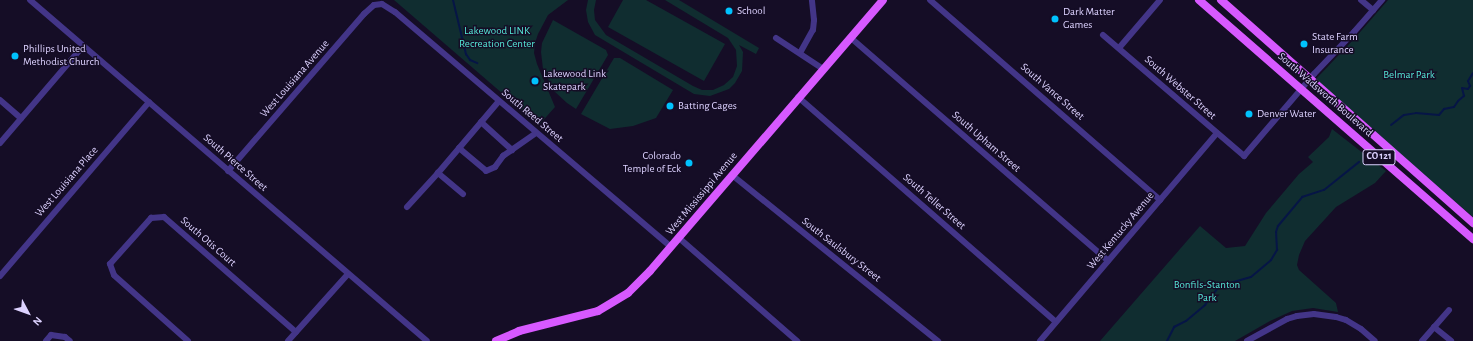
<!DOCTYPE html>
<html>
<head>
<meta charset="utf-8">
<style>
	body { margin:0 }
	#map { position:relative; width:1473px; height:341px; overflow:hidden; background:#150d26; font-family:"Alegreya Sans",sans-serif }
	div>[style] { position:absolute }
	.green>* { inset:0; background:#102d30 }
	.stream>* { height:2px; margin:-1px; padding:0 1px; transform-origin:1px; border-radius:1px; background:#061546 }
	.minor>* { height:6px; margin:-3px; padding:0 3px; transform-origin:3px; border-radius:3px; background:#433588 }
	.major>* { height:8px; margin:-4px; padding:0 4px; transform-origin:4px; border-radius:4px; background:#d759ff }
	.dots>* { width:11px; height:11px; translate:-50% -50%; box-sizing:border-box; border:2px solid #150d26; border-radius:50% }
	span { translate:-50% -50%; white-space:nowrap; text-align:center; line-height:1.15; -webkit-text-stroke:3px #150d26; paint-order:stroke }
	.shield-label span { padding:1px 3px; background:#150d26; border:1px solid; border-radius:3px; -webkit-text-stroke-width:0 }
	.shield-label { font-size:10px; color:#ddd2ff; font-weight:700 }
	.poi-label { font-size:11px; color:#ddd2ff }
	.left { translate:0 -50%; text-align:left }
	.right { translate:-100% -50%; text-align:right }
	.park-label { font-size:11px; color:#55e8d7 }
	.street-label { font-size:11px; color:#ddd2ff }
	.north { position:absolute; left:8px; top:293px; width:40px; height:40px; -webkit-text-stroke:3px #150d26; paint-order:stroke; rotate:131deg; font-size:11px; font-weight:700; line-height:16px; text-align:center; color:#ddd2ff }
	.north::after { content:''; display:block; margin:auto; width:14px; height:18px; background:#ddd2ff; clip-path:polygon(50% 0,100% 100%,50% 72%,0 100%) }
</style>
</head>
<body>
<div id="map">
	<div class="green">
		<div style="clip-path:polygon(394px 0,568px 0,548px 15px,538px 34px,535px 43px,534px 53px,537px 64px,555px 107px,539px 125px)"></div>
		<div style="clip-path:polygon(588px 0,596px 0,594px 10px,595px 20px,606px 35px,693px 86px,702px 90px,713px 90px,724px 85px,733px 77px,737px 66px,736px 50px,728px 38px,665px 0,679px 0,759px 48px,756px 54px,739px 45px,743px 52px,742px 71px,735px 83px,729px 89px,710px 96px,694px 94px,595px 35px,588px 22px,586px 10px)"></div>
		<div style="clip-path:polygon(623px 0,646px 0,725px 44px,704px 81px,608px 27px)"></div>
		<div style="clip-path:polygon(1388px 0,1473px 0,1473px 217px,1315px 80px,1355px 38px)"></div>
		<div style="clip-path:polygon(553px 20px,606px 50px,608px 55px,576px 109px,567px 103px,554px 91px,543px 69px,541px 52px,542px 43px)"></div>
		<div style="clip-path:polygon(614px 58px,620px 58px,673px 90px,656px 118px,633px 126px,610px 129px,581px 114px)"></div>
		<div style="clip-path:polygon(1332px 129px,1386px 171px,1375px 183px,1336px 207px,1305px 241px,1299px 255px,1297px 265px,1299px 270px,1336px 303px,1338px 312px,1313px 308px,1292px 311px,1270px 321px,1235px 341px,1100px 341px,1200px 226px,1226px 248px,1245px 246px,1266px 213px,1299px 174px,1313px 162px,1308px 157px,1329px 137px)"></div>
	</div>
	<div class="stream">
		<div style="left:453px;top:0;width:56px;rotate:76.5deg"></div>
		<div style="left:466px;top:54px;width:7px;rotate:56deg"></div>
		<div style="left:470px;top:60px;width:8px;rotate:23deg"></div>
		<div style="left:1391px;top:125px;width:16px;rotate:-38deg"></div>
		<div style="left:1404px;top:115px;width:12px;rotate:-9deg"></div>
		<div style="left:1416px;top:113px;width:23px;rotate:5deg"></div>
		<div style="left:1439px;top:115px;width:8px;rotate:-50deg"></div>
		<div style="left:1444px;top:109px;width:10px;rotate:-11deg"></div>
		<div style="left:1454px;top:107px;width:7px;rotate:-56deg"></div>
		<div style="left:1458px;top:101px;width:8px;rotate:-40deg"></div>
		<div style="left:1464px;top:96px;width:8px;rotate:-104deg"></div>
		<div style="left:1462px;top:88px;width:6px;rotate:9deg"></div>
		<div style="left:1468px;top:89px;width:4px;rotate:-56deg"></div>
		<div style="left:1470px;top:86px;width:5px;rotate:-112deg"></div>
		<div style="left:1468px;top:81px;width:9px;rotate:-58deg"></div>
		<div style="left:1167px;top:341px;width:16px;rotate:-63deg"></div>
		<div style="left:1174px;top:327px;width:13px;rotate:-27deg"></div>
		<div style="left:1186px;top:321px;width:25px;rotate:-40deg"></div>
		<div style="left:1205px;top:305px;width:20px;rotate:-53deg"></div>
		<div style="left:1217px;top:289px;width:7px;rotate:-34deg"></div>
		<div style="left:1223px;top:285px;width:29px;rotate:-16deg"></div>
		<div style="left:1251px;top:277px;width:26px;rotate:-40deg"></div>
		<div style="left:1271px;top:260px;width:12px;rotate:-59deg"></div>
		<div style="left:1277px;top:250px;width:18px;rotate:-93deg"></div>
		<div style="left:1276px;top:232px;width:6px;rotate:-72deg"></div>
		<div style="left:1278px;top:226px;width:38px;rotate:-50deg"></div>
		<div style="left:1302px;top:197px;width:23px;rotate:-18deg"></div>
		<div style="left:1324px;top:190px;width:45px;rotate:-38.7deg"></div>
	</div>
	<div class="minor">
		<div style="left:30px;top:0;width:523px;rotate:40.66deg"></div>
		<div style="left:930px;top:0;width:305px;rotate:41deg"></div>
		<div style="left:1361px;top:0;width:16px;rotate:40deg"></div>
		<div style="left:1103px;top:35px;width:186px;rotate:40.6deg"></div>
		<div style="left:1244px;top:156px;width:108px;rotate:-49.5deg"></div>
		<div style="left:1314px;top:74px;width:58px;rotate:-46.4deg"></div>
		<div style="left:1354px;top:32px;width:43px;rotate:-48.8deg"></div>
		<div style="left:776px;top:38px;width:56px;rotate:33.4deg"></div>
		<div style="left:851px;top:38px;width:340px;rotate:40.9deg"></div>
		<div style="left:1119px;top:48px;width:63px;rotate:-49.5deg"></div>
		<div style="left:800px;top:53px;width:26px;rotate:-61deg"></div>
		<div style="left:813px;top:30px;width:10px;rotate:-84deg"></div>
		<div style="left:814px;top:20px;width:20px;rotate:-96deg"></div>
		<div style="left:798px;top:97px;width:342px;rotate:41.1deg"></div>
		<div style="left:0;top:100px;width:28px;rotate:41deg"></div>
		<div style="left:481px;top:122px;width:42px;rotate:42.1deg"></div>
		<div style="left:0;top:143px;width:128px;rotate:-49.4deg"></div>
		<div style="left:459px;top:148px;width:35px;rotate:40deg"></div>
		<div style="left:486px;top:171px;width:10px;rotate:-24deg"></div>
		<div style="left:495px;top:167px;width:14px;rotate:-54deg"></div>
		<div style="left:503px;top:156px;width:40px;rotate:-34.9deg"></div>
		<div style="left:228px;top:171px;width:208px;rotate:-49.1deg"></div>
		<div style="left:364px;top:14px;width:13px;rotate:-42deg"></div>
		<div style="left:374px;top:5px;width:8px;rotate:-7deg"></div>
		<div style="left:382px;top:4px;width:15px;rotate:32deg"></div>
		<div style="left:395px;top:12px;width:362px;rotate:40.4deg"></div>
		<div style="left:732px;top:175px;width:265px;rotate:38.9deg"></div>
		<div style="left:463px;top:194px;width:33px;rotate:-140deg"></div>
		<div style="left:438px;top:173px;width:94px;rotate:-49.7deg"></div>
		<div style="left:407px;top:207px;width:46px;rotate:-47.6deg"></div>
		<div style="left:679px;top:238px;width:157px;rotate:41.1deg"></div>
		<div style="left:0;top:276px;width:229px;rotate:-49.4deg"></div>
		<div style="left:1434px;top:327px;width:22px;rotate:39deg"></div>
		<div style="left:46px;top:341px;width:8px;rotate:-50deg"></div>
		<div style="left:51px;top:335px;width:14px;rotate:8deg"></div>
		<div style="left:65px;top:337px;width:6px;rotate:39deg"></div>
		<div style="left:188px;top:341px;width:99px;rotate:-138.3deg"></div>
		<div style="left:114px;top:275px;width:12px;rotate:-110deg"></div>
		<div style="left:110px;top:264px;width:62px;rotate:-48.3deg"></div>
		<div style="left:151px;top:218px;width:13px;rotate:-4deg"></div>
		<div style="left:164px;top:217px;width:175px;rotate:41.1deg"></div>
		<div style="left:288px;top:341px;width:90px;rotate:-48.2deg"></div>
		<div style="left:1040px;top:341px;width:273px;rotate:-49.6deg"></div>
		<div style="left:1247px;top:341px;width:46px;rotate:-28.8deg"></div>
		<div style="left:1287px;top:319px;width:10px;rotate:-17deg"></div>
		<div style="left:1297px;top:316px;width:17px;rotate:-7deg"></div>
		<div style="left:1314px;top:314px;width:22px;rotate:8deg"></div>
		<div style="left:1336px;top:317px;width:10px;rotate:17deg"></div>
		<div style="left:1346px;top:320px;width:17px;rotate:31deg"></div>
		<div style="left:1361px;top:329px;width:18px;rotate:41deg"></div>
		<div style="left:1422px;top:341px;width:41px;rotate:-48.9deg"></div>
	</div>
	<div class="major">
		<div style="left:1199px;top:0;width:364px;rotate:41.1deg"></div>
		<div style="left:1221px;top:0;width:337px;rotate:41.5deg"></div>
		<div style="left:496px;top:341px;width:25px;rotate:-23deg"></div>
		<div style="left:519px;top:331px;width:81px;rotate:-14.2deg"></div>
		<div style="left:598px;top:311px;width:35px;rotate:-31deg"></div>
		<div style="left:628px;top:293px;width:31px;rotate:-45deg"></div>
		<div style="left:650px;top:271px;width:357px;rotate:-49.3deg"></div>
	</div>
	<div class="dots">
		<div style="left:729px;top:11px;background:#00c2fd"></div>
		<div style="left:1055px;top:19px;background:#00c2fd"></div>
		<div style="left:1304px;top:44px;background:#00c2fd"></div>
		<div style="left:15px;top:56px;background:#00c2fd"></div>
		<div style="left:535px;top:81px;background:#00c2fd"></div>
		<div style="left:670px;top:106px;background:#00c2fd"></div>
		<div style="left:1249px;top:114px;background:#00c2fd"></div>
		<div style="left:689px;top:163px;background:#00c2fd"></div>
	</div>
	<div class="shield-label">
		<span style="left:1379px;top:157px">CO 121</span>
	</div>
	<div class="poi-label">
		<span class="left" style="left:737px;top:11px">School</span>
		<span class="left" style="left:1063px;top:19px">Dark Matter<br>Games</span>
		<span class="left" style="left:1312px;top:44px">State Farm<br>Insurance</span>
		<span class="left" style="left:23px;top:56px">Phillips United<br>Methodist Church</span>
		<span class="left" style="left:543px;top:81px">Lakewood Link<br>Skatepark</span>
		<span class="left" style="left:678px;top:106px">Batting Cages</span>
		<span class="left" style="left:1257px;top:114px">Denver Water</span>
		<span class="right" style="left:681px;top:163px">Colorado<br>Temple of Eck</span>
	</div>
	<div class="park-label">
		<span style="left:497px;top:38px">Lakewood LINK<br>Recreation Center</span>
		<span style="left:1409px;top:75px">Belmar Park</span>
		<span style="left:1207px;top:292px">Bonfils-Stanton<br>Park</span>
	</div>
	<div class="street-label">
		<span style="left:295px;top:79px;rotate:-49deg">West Louisiana Avenue</span>
		<span style="left:1180px;top:88px;rotate:41deg">South Webster Street</span>
		<span style="left:1052px;top:92px;rotate:41deg">South Vance Street</span>
		<span style="left:1325px;top:95px;rotate:41deg">South Wadsworth Boulevard</span>
		<span style="left:532px;top:116px;rotate:40deg">South Reed Street</span>
		<span style="left:986px;top:142px;rotate:41deg">South Upham Street</span>
		<span style="left:235px;top:163px;rotate:41deg">South Pierce Street</span>
		<span style="left:67px;top:182px;rotate:-49deg">West Louisiana Place</span>
		<span style="left:702px;top:194px;rotate:-50deg">West Mississippi Avenue</span>
		<span style="left:934px;top:202px;rotate:41deg">South Teller Street</span>
		<span style="left:1121px;top:231px;rotate:-50deg">West Kentucky Avenue</span>
		<span style="left:208px;top:242px;rotate:41deg">South Otis Court</span>
		<span style="left:841px;top:250px;rotate:38deg">South Saulsbury Street</span>
	</div>
	<div class="north">N</div>
</div>
</body>
</html>
